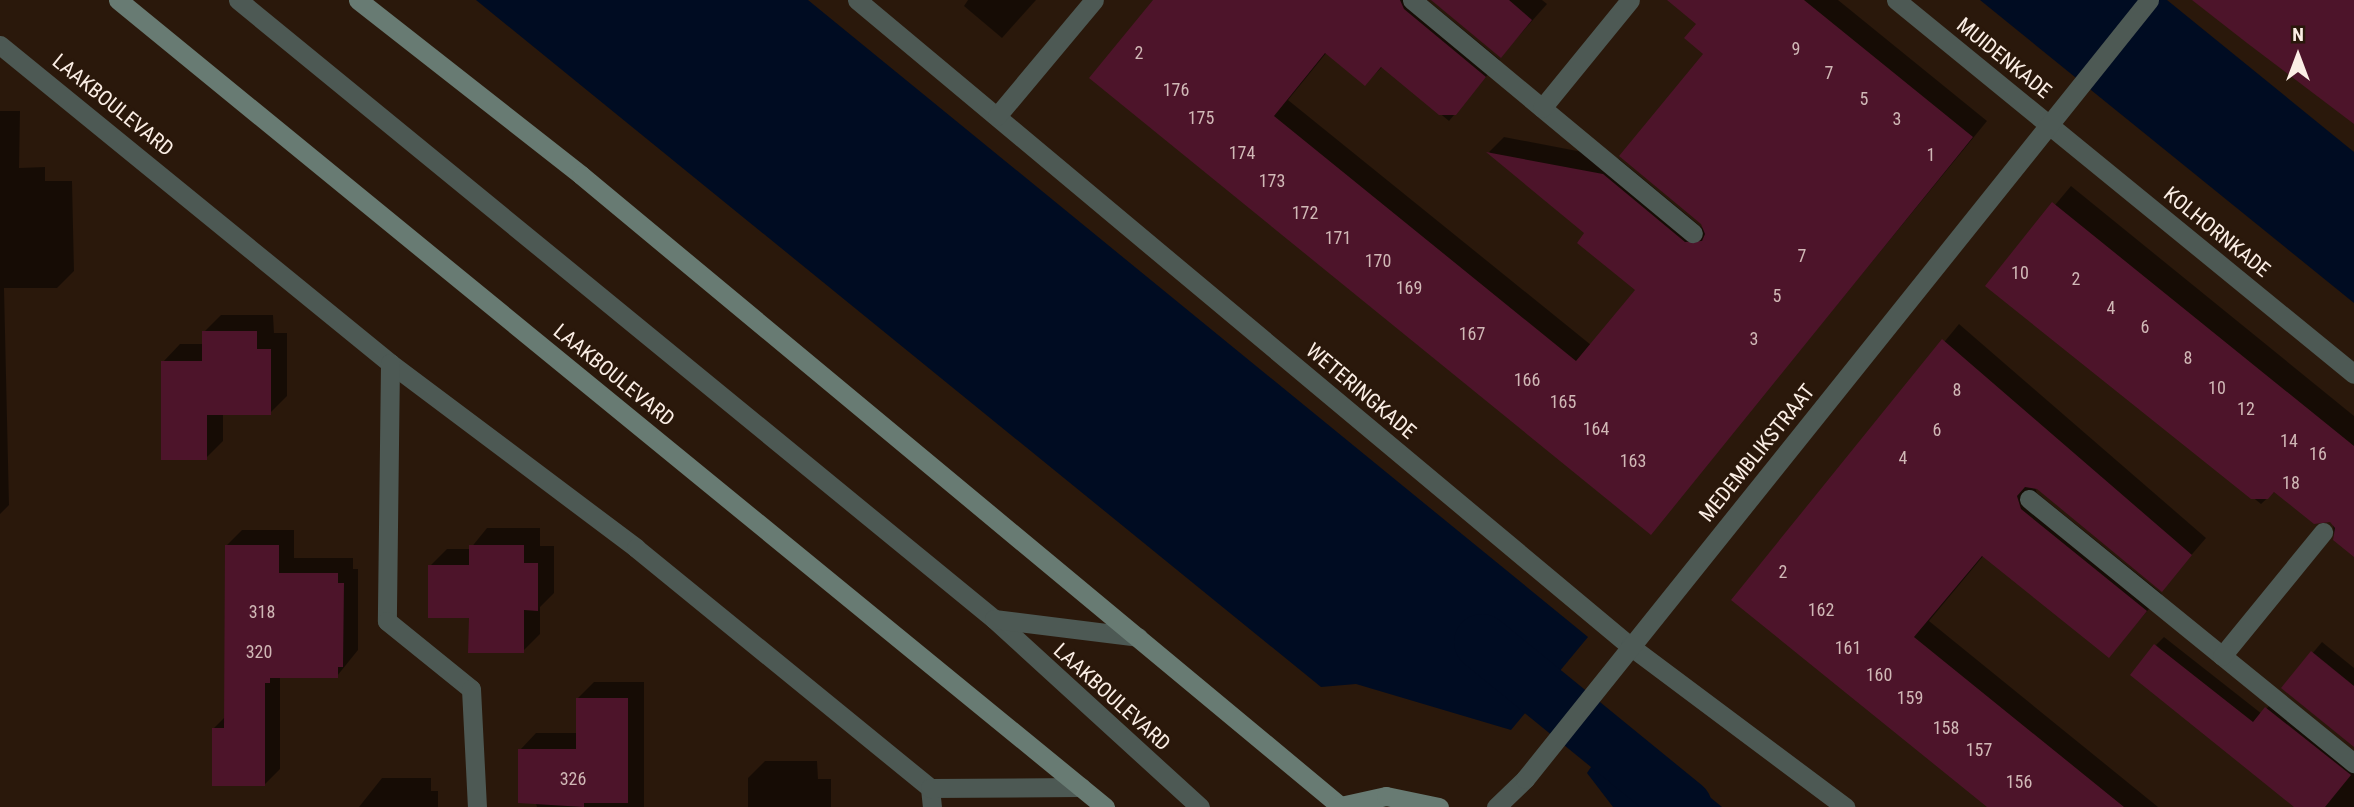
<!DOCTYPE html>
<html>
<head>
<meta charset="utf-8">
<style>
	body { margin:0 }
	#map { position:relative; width:2354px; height:807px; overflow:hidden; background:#2a180b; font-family:"Roboto Condensed",sans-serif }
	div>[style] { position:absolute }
	.water>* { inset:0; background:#000c22 }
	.shadow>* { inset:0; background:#0007 }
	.canal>* { height:56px; margin:-28px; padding:0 28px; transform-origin:28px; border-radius:28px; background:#000c22 }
	.building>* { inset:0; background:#4d142a }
	.service>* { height:19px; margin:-9.5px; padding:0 9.5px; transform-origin:9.5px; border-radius:9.5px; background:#4d5954 }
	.minor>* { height:19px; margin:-9.5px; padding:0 9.5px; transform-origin:9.5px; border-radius:9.5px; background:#4d5954 }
	.secondary>* { height:19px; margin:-9.5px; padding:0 9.5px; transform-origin:9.5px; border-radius:9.5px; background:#687b73 }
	span { translate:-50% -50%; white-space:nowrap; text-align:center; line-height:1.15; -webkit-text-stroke:5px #2a180b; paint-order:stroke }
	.number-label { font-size:18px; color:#d0b8b6 }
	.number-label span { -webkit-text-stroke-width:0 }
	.street-label { font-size:21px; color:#fbeee5 }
	.north { position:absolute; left:2263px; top:21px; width:70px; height:70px; -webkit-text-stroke:5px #2a180b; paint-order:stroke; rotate:0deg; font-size:19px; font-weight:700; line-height:28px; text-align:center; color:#fbeee5 }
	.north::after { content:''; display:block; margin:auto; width:24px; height:32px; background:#fbeee5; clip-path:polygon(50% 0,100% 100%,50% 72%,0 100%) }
</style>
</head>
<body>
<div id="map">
	<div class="water">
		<div style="clip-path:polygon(476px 0,808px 0,1588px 637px,1511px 730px,1356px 684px,1321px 687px)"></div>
		<div style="clip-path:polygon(1980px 0,2167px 0,2354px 152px,2354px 303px)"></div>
		<div style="clip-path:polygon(1620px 724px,1722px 807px,1613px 807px,1587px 773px)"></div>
	</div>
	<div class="shadow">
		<div style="clip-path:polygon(968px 0,1036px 0,1002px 38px,964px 6px)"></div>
		<div style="clip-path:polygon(1155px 0,1427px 0,1500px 60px,1449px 121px,1383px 66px,1365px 84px,1327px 52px,1288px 100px,1591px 345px,1637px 290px,1587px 233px,1489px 152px,1504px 137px,1619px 159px,1706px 231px,1705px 53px,1699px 24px,1670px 0,1838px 0,1987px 121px,1651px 532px)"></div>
		<div style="clip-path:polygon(1434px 0,1542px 0,1547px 4px,1501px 56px)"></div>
		<div style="clip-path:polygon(0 111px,20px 111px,19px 168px,45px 167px,45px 181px,72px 181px,74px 271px,57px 288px,4px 288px,9px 505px,0 514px)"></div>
		<div style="clip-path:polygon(2071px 186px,2354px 416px,2354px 556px,2334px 539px,2333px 522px,2275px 491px,2261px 504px,1988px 285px)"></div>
		<div style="clip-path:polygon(221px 315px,273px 315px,274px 333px,287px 333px,287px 396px,270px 413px,223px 413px,223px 441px,206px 458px,163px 362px,180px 344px,204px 344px,204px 332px)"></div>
		<div style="clip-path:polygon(1959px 324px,2206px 538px,2162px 589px,2034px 485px,2037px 493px,2162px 594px,2109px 655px,1984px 555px,1929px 621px,2158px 807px,1989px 807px,1734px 599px)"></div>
		<div style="clip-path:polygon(487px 528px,540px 528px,540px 546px,554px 546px,554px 593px,540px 607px,540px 634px,523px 651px,470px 616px,430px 566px,447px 549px,470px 549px)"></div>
		<div style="clip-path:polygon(242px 530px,294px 530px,294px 558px,353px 558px,353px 569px,358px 569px,358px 650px,337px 676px,280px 676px,280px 769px,265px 784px,214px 728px,226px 716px,227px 545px)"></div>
		<div style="clip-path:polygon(2164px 637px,2262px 714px,2275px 699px,2354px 763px,2354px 807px,2296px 807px,2156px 645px)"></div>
		<div style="clip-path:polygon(2322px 642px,2354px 668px,2354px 745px,2283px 688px)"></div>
		<div style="clip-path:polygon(594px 682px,644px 682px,644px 807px,537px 807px,520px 750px,536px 733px,577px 733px,577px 699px)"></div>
		<div style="clip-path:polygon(765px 761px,817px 761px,818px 779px,831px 779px,831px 807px,748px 807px,748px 778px)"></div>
		<div style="clip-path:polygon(382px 778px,431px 778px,431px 791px,438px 791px,438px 807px,359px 807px)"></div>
	</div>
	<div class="canal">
		<div style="left:1482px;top:642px;width:261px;rotate:39.2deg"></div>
	</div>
	<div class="building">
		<div style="clip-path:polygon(1153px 0,1400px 0,1404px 9px,1486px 77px,1456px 115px,1439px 115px,1381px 67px,1365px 86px,1325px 53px,1274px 116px,1576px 361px,1635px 290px,1577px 243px,1584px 233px,1486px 152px,1603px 174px,1685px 242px,1702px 241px,1705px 234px,1701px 224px,1619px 156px,1703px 54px,1684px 38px,1696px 24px,1667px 0,1804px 0,1973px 137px,1651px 535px,1089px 78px)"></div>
		<div style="clip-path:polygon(1431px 0,1509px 0,1532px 20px,1501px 58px)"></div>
		<div style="clip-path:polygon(2192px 0,2354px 0,2354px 124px,2247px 43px)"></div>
		<div style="clip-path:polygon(2052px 202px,2354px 446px,2354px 557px,2333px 540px,2335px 528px,2330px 522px,2314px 524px,2274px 492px,2268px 499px,2251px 499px,1985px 286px)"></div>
		<div style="clip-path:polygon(202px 331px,257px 331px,257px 349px,271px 349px,271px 415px,207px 415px,207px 460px,161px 460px,161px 361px,202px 361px)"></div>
		<div style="clip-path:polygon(1942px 339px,2192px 555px,2162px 592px,2037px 489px,2025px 487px,2017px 496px,2021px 509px,2147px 611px,2109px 658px,1982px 556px,1914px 637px,2124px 807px,1987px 807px,1731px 600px)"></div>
		<div style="clip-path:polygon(225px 545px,279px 545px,279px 573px,338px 573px,338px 583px,344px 583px,343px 667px,338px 667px,338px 678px,270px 678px,270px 683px,265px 683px,265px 786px,212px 786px,212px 728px,224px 728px)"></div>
		<div style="clip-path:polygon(469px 545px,524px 545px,524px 563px,538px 563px,538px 611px,524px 610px,524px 653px,468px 653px,469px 618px,428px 618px,428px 565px,469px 565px)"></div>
		<div style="clip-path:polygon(2154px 644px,2253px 722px,2265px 707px,2351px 775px,2325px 807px,2294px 807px,2130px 675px)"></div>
		<div style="clip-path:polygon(2311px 651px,2354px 686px,2354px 747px,2281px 688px)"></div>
		<div style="clip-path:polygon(576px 698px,628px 698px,628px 803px,584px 803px,584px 807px,518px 803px,518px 749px,576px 749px)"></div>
	</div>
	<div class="service">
		<div style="left:238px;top:0;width:977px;rotate:39.31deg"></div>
		<div style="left:994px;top:619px;width:279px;rotate:42.4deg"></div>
		<div style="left:1412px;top:0;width:365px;rotate:39.7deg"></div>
		<div style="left:1542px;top:108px;width:139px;rotate:-50.8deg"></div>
		<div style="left:2029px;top:499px;width:419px;rotate:39.1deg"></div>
		<div style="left:994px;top:619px;width:145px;rotate:7.1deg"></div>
		<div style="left:2222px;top:656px;width:160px;rotate:-50.8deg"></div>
		<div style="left:930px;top:788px;width:19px;rotate:84deg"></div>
	</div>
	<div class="minor">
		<div style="left:857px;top:0;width:1007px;rotate:39.89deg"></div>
		<div style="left:1630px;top:646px;width:269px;rotate:36.8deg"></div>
		<div style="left:1896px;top:0;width:591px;rotate:39.23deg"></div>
		<div style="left:0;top:45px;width:503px;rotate:39.19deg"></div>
		<div style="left:390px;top:363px;width:308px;rotate:36.9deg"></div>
		<div style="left:636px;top:548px;width:380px;rotate:39.2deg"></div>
		<div style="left:930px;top:788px;width:151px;rotate:-0.4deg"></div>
		<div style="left:997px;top:116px;width:151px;rotate:-50.1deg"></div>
		<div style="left:390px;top:363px;width:258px;rotate:90.7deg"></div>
		<div style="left:387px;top:621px;width:108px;rotate:39deg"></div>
		<div style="left:471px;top:689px;width:118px;rotate:87.1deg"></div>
		<div style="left:1496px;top:807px;width:40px;rotate:-44deg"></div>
		<div style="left:1525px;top:779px;width:998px;rotate:-51.3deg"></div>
	</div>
	<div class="secondary">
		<div style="left:118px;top:0;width:1275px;rotate:39.27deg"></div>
		<div style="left:358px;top:0;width:283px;rotate:38.1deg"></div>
		<div style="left:581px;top:175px;width:986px;rotate:39.73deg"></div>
		<div style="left:1336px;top:807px;width:51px;rotate:-12.4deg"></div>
		<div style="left:1386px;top:796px;width:54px;rotate:11.7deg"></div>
	</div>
	<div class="number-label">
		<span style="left:1796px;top:49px">9</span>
		<span style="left:1139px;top:53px">2</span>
		<span style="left:1829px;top:73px">7</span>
		<span style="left:1176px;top:90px">176</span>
		<span style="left:1864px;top:99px">5</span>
		<span style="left:1201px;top:118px">175</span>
		<span style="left:1897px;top:119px">3</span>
		<span style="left:1242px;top:153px">174</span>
		<span style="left:1931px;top:155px">1</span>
		<span style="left:1272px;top:181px">173</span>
		<span style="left:1305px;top:213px">172</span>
		<span style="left:1338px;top:238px">171</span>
		<span style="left:1802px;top:256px">7</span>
		<span style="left:1378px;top:261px">170</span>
		<span style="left:2020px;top:273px">10</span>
		<span style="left:2076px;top:279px">2</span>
		<span style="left:1409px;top:288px">169</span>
		<span style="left:1777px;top:296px">5</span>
		<span style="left:2111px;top:308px">4</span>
		<span style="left:2145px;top:327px">6</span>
		<span style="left:1472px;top:334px">167</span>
		<span style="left:1754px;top:339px">3</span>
		<span style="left:2188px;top:358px">8</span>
		<span style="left:1527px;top:380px">166</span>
		<span style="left:2217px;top:388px">10</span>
		<span style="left:1957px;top:390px">8</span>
		<span style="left:1563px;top:402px">165</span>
		<span style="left:2246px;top:409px">12</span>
		<span style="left:1596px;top:429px">164</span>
		<span style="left:1937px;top:430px">6</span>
		<span style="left:2289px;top:441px">14</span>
		<span style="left:2318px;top:454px">16</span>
		<span style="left:1903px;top:458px">4</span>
		<span style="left:1633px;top:461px">163</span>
		<span style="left:2291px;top:483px">18</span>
		<span style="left:1783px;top:572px">2</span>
		<span style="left:1821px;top:610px">162</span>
		<span style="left:262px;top:612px">318</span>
		<span style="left:1848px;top:648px">161</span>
		<span style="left:259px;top:652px">320</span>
		<span style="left:1879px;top:675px">160</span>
		<span style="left:1910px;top:698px">159</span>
		<span style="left:1946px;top:728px">158</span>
		<span style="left:1979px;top:750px">157</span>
		<span style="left:573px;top:779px">326</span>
		<span style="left:2019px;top:782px">156</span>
	</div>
	<div class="street-label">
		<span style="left:2004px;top:58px;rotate:39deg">MUIDENKADE</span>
		<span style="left:113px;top:105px;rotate:39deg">LAAKBOULEVARD</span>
		<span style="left:2217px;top:232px;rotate:39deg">KOLHORNKADE</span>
		<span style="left:614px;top:375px;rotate:39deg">LAAKBOULEVARD</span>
		<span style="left:1361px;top:391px;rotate:40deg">WETERINGKADE</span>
		<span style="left:1757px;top:453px;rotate:-51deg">MEDEMBLIKSTRAAT</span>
		<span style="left:1112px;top:697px;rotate:42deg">LAAKBOULEVARD</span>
	</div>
	<div class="north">N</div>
</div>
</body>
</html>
